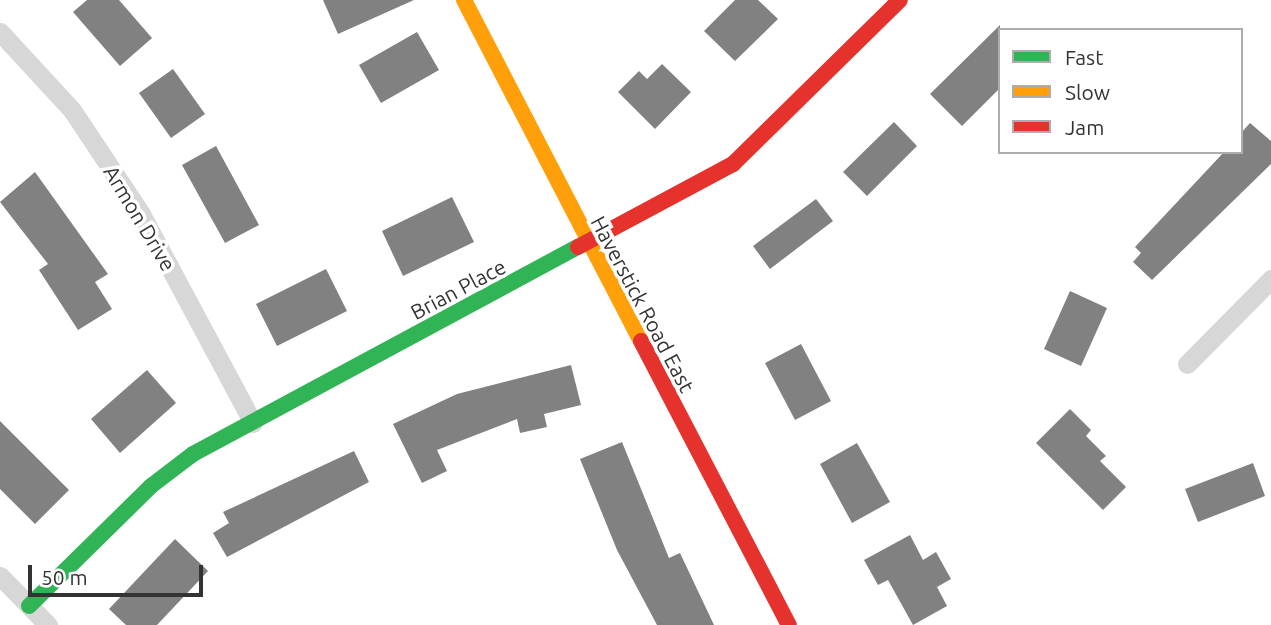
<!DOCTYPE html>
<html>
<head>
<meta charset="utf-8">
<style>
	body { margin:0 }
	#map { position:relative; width:1271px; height:625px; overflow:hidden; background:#fff; font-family:Ubuntu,sans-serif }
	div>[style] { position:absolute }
	.building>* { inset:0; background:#818181 }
	.street>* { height:19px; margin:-9.5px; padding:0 9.5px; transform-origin:9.5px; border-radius:9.5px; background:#d7d7d7 }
	.fast>* { height:16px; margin:-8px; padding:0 8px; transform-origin:8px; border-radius:8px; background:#30b455 }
	.slow>* { height:16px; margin:-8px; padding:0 8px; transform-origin:8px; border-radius:8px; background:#ff9f0a }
	.jam>* { height:16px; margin:-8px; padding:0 8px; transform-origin:8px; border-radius:8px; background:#e5322d }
	span { translate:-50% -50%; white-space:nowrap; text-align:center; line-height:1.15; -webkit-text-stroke:7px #fff; paint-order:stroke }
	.street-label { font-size:21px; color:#333 }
	.legend { position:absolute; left:998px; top:28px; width:245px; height:126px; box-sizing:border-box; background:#fff; border:2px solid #adadad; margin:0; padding:9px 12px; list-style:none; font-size:21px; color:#333 }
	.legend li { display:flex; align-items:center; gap:14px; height:35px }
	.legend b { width:35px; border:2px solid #adadad }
	.scale { position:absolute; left:28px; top:565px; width:175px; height:32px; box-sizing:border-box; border:4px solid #333; border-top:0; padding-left:9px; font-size:21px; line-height:24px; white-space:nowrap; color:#333; -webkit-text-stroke:5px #fff; paint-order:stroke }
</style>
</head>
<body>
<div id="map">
	<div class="building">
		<div style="clip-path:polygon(87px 0,119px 0,152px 38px,120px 66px,73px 12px)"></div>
		<div style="clip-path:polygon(323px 0,414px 0,338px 34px)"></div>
		<div style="clip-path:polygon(735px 0,758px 0,778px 19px,735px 61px,704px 31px)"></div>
		<div style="clip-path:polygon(1000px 25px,1000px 88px,962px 126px,930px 94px)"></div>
		<div style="clip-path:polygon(417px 32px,439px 70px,381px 103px,359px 65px)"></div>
		<div style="clip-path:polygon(662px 64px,691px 92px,655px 129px,618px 92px,639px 71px,647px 79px)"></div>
		<div style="clip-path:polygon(173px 69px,205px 114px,171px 138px,139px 93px)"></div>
		<div style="clip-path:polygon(894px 122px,917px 146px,867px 196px,843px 172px)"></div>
		<div style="clip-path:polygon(1250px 123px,1271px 141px,1271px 164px,1152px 280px,1133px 262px,1141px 253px,1135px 247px,1224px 152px,1241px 152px,1241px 133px)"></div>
		<div style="clip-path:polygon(216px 146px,259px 225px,225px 243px,182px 165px)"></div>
		<div style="clip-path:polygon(35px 172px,108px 274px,95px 282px,112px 309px,78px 330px,39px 270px,48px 264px,0 202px)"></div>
		<div style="clip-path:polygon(452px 197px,474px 242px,403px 276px,382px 231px)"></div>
		<div style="clip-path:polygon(816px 199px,833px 221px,770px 269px,753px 246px)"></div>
		<div style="clip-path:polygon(326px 269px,347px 311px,277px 346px,256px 304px)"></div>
		<div style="clip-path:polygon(1070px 291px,1107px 308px,1081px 366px,1044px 349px)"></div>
		<div style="clip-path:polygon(801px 344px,831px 401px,795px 420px,765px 363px)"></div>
		<div style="clip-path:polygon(571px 365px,581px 405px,544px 414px,547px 427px,520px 433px,517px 419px,437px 450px,447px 471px,422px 483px,393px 424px,457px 394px)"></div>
		<div style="clip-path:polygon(147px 370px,176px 403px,120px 453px,91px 419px)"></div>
		<div style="clip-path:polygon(1070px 409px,1091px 430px,1086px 436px,1106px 456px,1100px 461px,1126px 487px,1103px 510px,1036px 443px)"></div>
		<div style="clip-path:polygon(0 421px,69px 490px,35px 524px,0 489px)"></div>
		<div style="clip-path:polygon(622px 442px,669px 558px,680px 553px,714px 625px,657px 625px,617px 550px,580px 459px)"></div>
		<div style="clip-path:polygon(857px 443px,890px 502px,852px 523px,820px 464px)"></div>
		<div style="clip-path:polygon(354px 451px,369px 482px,227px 557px,213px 533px,229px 523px,223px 512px)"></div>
		<div style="clip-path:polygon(1253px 463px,1265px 496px,1198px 522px,1185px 489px)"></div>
		<div style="clip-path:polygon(910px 535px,923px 560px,936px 552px,951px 579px,937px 587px,947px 606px,913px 625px,888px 580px,878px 585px,864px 560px)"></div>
		<div style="clip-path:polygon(175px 539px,208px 571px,157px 625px,126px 625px,109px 609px)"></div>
	</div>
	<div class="street">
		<div style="left:0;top:32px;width:106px;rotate:47.3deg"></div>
		<div style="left:72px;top:110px;width:125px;rotate:56.4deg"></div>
		<div style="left:141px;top:214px;width:237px;rotate:61.8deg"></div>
		<div style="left:1187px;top:364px;width:120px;rotate:-45.3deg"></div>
		<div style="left:0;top:576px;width:69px;rotate:45.6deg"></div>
	</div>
	<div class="fast">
		<div style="left:29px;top:606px;width:171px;rotate:-44.5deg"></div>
		<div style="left:151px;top:486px;width:53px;rotate:-37.3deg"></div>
		<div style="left:193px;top:454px;width:437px;rotate:-28.3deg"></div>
	</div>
	<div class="slow">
		<div style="left:464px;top:0;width:384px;rotate:62.6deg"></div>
	</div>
	<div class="jam">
		<div style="left:578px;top:247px;width:176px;rotate:-28.2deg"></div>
		<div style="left:733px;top:164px;width:234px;rotate:-44.5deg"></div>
		<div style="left:641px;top:341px;width:320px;rotate:62.5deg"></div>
	</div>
	<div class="street-label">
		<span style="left:140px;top:218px;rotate:59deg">Armon Drive</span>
		<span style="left:458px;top:289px;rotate:-28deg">Brian Place</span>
		<span style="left:643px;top:304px;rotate:62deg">Haverstick Road East</span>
	</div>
	<ul class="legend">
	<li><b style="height:9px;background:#30b455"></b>Fast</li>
	<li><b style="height:9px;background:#ff9f0a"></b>Slow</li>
	<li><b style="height:9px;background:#e5322d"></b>Jam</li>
	</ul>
	<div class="scale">50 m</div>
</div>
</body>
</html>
